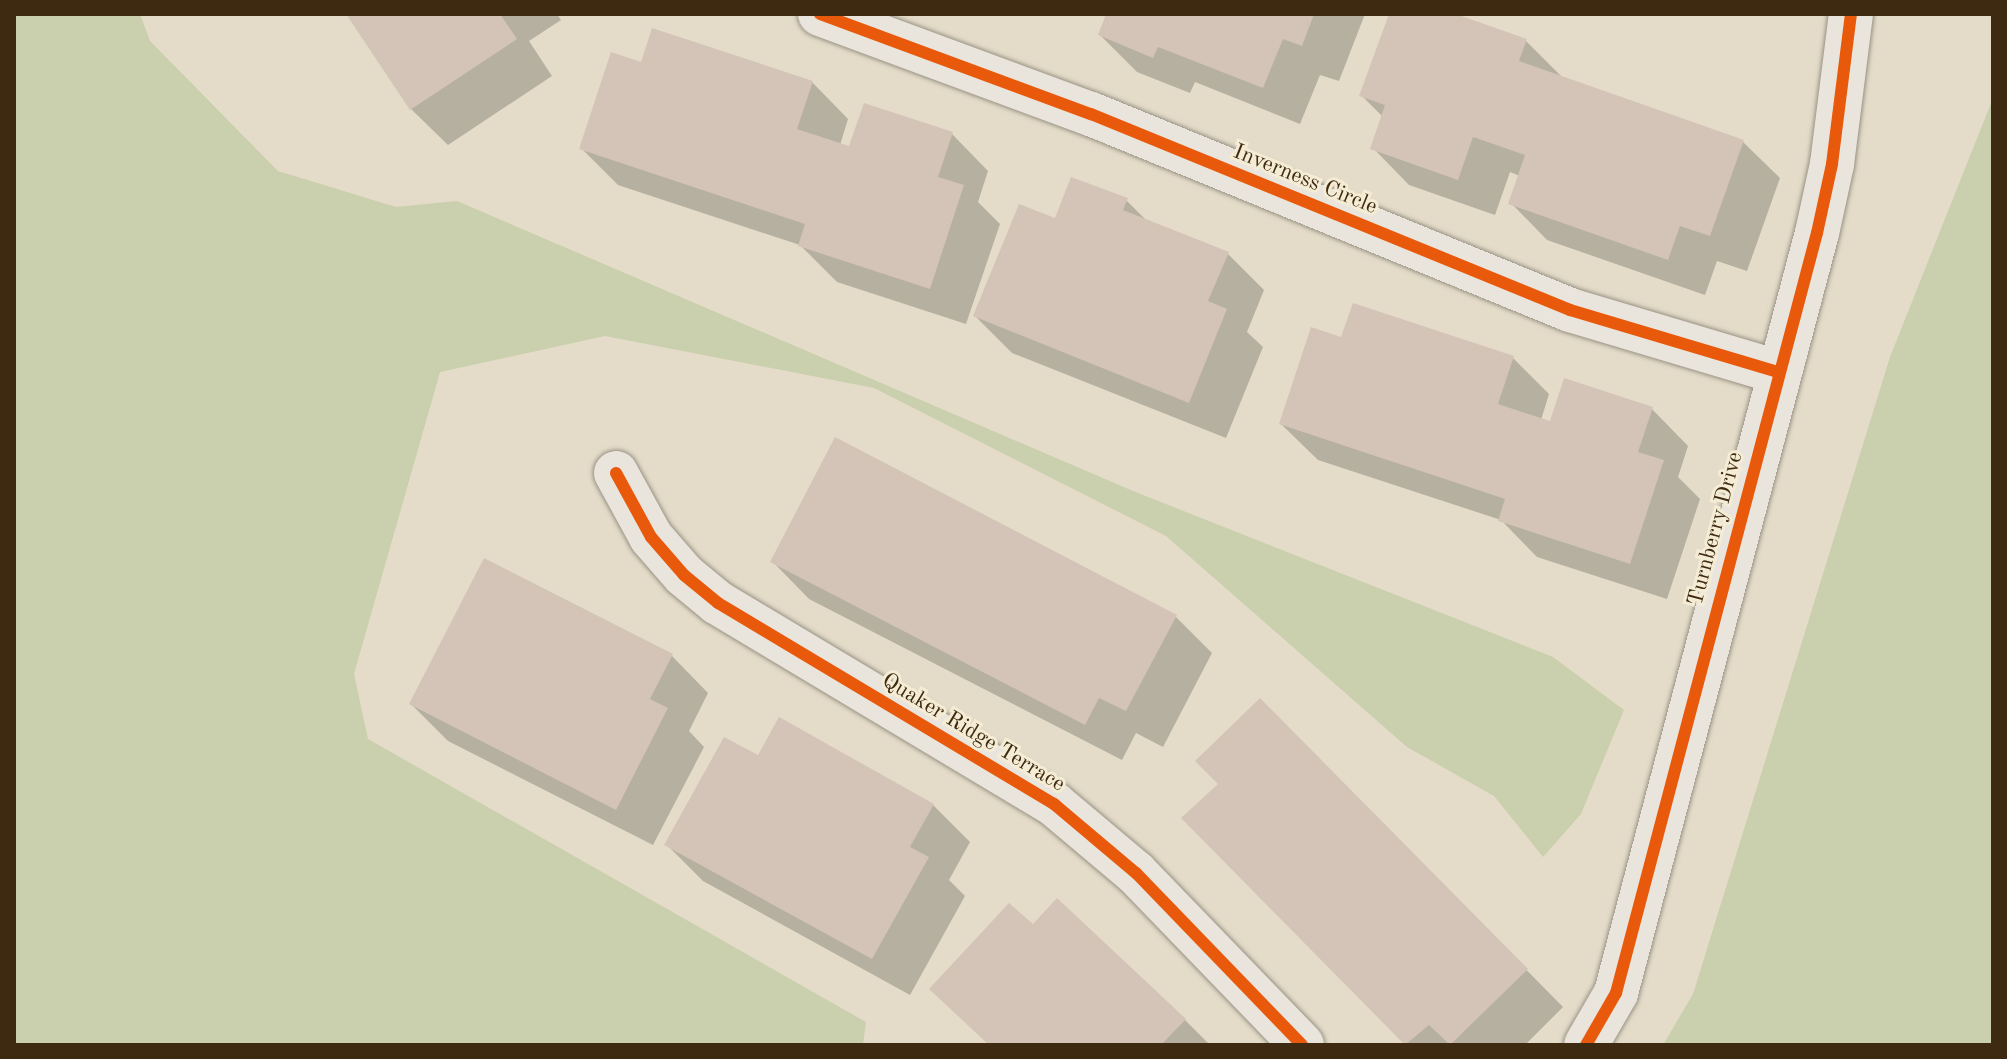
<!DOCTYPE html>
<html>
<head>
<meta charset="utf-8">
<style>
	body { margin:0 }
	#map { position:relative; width:2007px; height:1059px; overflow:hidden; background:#e4dcc9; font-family:"Old Standard TT",serif }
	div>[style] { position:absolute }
	.green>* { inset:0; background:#cacfad }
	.shadow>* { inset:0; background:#0003 }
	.building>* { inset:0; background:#d4c3b7 }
	.roads { filter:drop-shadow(0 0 2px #999284) drop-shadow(0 0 2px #999284) }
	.street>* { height:44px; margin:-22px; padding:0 22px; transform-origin:22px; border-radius:22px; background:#eae5dc }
	.cycleway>* { height:12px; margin:-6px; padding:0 6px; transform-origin:6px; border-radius:6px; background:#e8590c }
	span { translate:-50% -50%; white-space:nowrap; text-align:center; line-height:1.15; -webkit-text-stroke:6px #f5ecd5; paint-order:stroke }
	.street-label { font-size:22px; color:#3e2a10 }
	.frame { position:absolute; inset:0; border:16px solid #3e2a10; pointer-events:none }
</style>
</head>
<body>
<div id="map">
	<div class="green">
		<div style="clip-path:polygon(14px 14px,140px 14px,150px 41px,278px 171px,396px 207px,457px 201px,1133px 491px,1553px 657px,1624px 710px,1581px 814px,1543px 857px,1494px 796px,1407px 747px,1166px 536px,874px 388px,605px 336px,440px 372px,354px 674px,368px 739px,866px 1022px,863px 1045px,14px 1045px)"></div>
		<div style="clip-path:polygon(1993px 98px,1993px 1045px,1663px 1045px,1693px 994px,1890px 357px)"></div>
	</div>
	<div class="shadow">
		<div style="clip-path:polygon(348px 14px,557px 14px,561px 20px,529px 41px,552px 76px,448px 145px,411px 109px)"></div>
		<div style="clip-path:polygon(1108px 14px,1365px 14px,1339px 81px,1320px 75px,1300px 124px,1195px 82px,1190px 93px,1137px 72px,1100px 35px)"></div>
		<div style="clip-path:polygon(1391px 14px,1450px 14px,1526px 41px,1563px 78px,1743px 142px,1780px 178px,1747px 271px,1717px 261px,1705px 295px,1547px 240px,1511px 203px,1520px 176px,1510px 172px,1495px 215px,1409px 185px,1373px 148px,1383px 117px,1361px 95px)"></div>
		<div style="clip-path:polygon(642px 65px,812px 82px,848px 119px,840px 145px,850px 148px,952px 134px,988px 171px,978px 202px,1000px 224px,966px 324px,837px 282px,800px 245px,618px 185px,581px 148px)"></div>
		<div style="clip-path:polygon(1126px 200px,1148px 222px,1228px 254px,1264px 290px,1247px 332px,1263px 347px,1226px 438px,1012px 353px,975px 316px,1056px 221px)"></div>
		<div style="clip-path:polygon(1342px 340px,1512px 357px,1549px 394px,1541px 420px,1551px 423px,1652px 409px,1688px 446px,1678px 477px,1700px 499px,1667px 599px,1537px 557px,1501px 520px,1318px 460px,1281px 424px)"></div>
		<div style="clip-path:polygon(773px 562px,1175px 616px,1212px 653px,1163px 747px,1136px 733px,1122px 760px,809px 599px)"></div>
		<div style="clip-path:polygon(672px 656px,708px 693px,689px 731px,704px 747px,653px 845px,448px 741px,411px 704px)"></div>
		<div style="clip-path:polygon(1260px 700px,1563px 1007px,1525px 1045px,1408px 1045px,1184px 818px,1220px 784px)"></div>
		<div style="clip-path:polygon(759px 758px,933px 805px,970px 842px,949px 880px,965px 896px,910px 995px,703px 881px,667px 845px)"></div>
		<div style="clip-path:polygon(1033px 927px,1185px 1020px,1210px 1045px,989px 1045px)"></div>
	</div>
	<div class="building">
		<div style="clip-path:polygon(346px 14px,500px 14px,517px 39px,410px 110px)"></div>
		<div style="clip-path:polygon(1106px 14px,1314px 14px,1302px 46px,1283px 39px,1263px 88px,1158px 47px,1153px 58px,1098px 35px)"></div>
		<div style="clip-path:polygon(1389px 14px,1456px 14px,1527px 39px,1519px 61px,1744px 140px,1710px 236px,1680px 226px,1668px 260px,1508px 204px,1525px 155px,1473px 137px,1458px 180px,1370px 149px,1385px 105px,1359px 96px)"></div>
		<div style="clip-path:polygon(652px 28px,813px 81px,797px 129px,849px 146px,864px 103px,953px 132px,938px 177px,964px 185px,930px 289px,798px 246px,805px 224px,579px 149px,611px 52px,641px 62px)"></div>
		<div style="clip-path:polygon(1071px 177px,1128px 198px,1123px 210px,1229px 252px,1208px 301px,1227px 309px,1189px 403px,973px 316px,1019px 204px,1055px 218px)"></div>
		<div style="clip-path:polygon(1353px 303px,1514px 356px,1498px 404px,1550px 421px,1564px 378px,1653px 407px,1638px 452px,1664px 460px,1630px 564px,1498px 521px,1505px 499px,1279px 424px,1311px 327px,1341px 337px)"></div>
		<div style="clip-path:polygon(835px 437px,1177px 615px,1126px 711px,1099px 698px,1085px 725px,770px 562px)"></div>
		<div style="clip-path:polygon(484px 558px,673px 654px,650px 699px,668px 708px,616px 810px,409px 704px)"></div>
		<div style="clip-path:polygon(1260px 698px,1528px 969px,1450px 1045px,1429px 1025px,1405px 1045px,1181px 818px,1218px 784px,1195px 761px)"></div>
		<div style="clip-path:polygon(779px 717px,934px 804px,910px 847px,929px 857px,872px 959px,664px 845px,724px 737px,758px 755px)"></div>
		<div style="clip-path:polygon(1057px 898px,1186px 1019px,1161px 1045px,989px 1045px,929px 989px,1009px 903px,1033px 924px)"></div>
	</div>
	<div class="roads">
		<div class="street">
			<div style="left:820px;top:14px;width:289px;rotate:20.3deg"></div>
			<div style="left:1091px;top:114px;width:518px;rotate:22.25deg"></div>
			<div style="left:1570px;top:310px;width:217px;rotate:16.6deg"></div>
			<div style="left:616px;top:473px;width:73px;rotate:61.3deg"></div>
			<div style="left:651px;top:537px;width:50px;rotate:49deg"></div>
			<div style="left:684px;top:575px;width:44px;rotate:39.5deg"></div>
			<div style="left:718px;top:603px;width:392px;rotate:30.9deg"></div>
			<div style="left:1054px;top:804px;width:107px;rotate:40.1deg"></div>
			<div style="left:1136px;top:873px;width:239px;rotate:46deg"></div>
			<div style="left:1586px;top:1045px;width:60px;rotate:-60deg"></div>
			<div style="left:1616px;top:993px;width:786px;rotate:-75.19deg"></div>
			<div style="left:1817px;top:233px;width:71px;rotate:-77.7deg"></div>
			<div style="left:1832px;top:164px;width:151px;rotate:-82.8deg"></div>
		</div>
	</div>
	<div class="cycleway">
		<div style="left:820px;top:14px;width:289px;rotate:20.3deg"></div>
		<div style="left:1091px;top:114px;width:518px;rotate:22.25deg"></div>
		<div style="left:1570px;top:310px;width:217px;rotate:16.6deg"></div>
		<div style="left:616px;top:473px;width:73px;rotate:61.3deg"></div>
		<div style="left:651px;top:537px;width:50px;rotate:49deg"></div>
		<div style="left:684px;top:575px;width:44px;rotate:39.5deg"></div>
		<div style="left:718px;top:603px;width:392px;rotate:30.9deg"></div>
		<div style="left:1054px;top:804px;width:107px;rotate:40.1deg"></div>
		<div style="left:1136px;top:873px;width:239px;rotate:46deg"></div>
		<div style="left:1586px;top:1045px;width:60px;rotate:-60deg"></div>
		<div style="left:1616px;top:993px;width:786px;rotate:-75.19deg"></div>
		<div style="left:1817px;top:233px;width:71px;rotate:-77.7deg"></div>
		<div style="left:1832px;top:164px;width:151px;rotate:-82.8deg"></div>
	</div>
	<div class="street-label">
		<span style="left:1305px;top:180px;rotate:22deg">Inverness Circle</span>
		<span style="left:1716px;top:529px;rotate:-75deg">Turnberry Drive</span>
		<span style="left:973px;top:733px;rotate:31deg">Quaker Ridge Terrace</span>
	</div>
	<div class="frame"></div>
</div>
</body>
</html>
